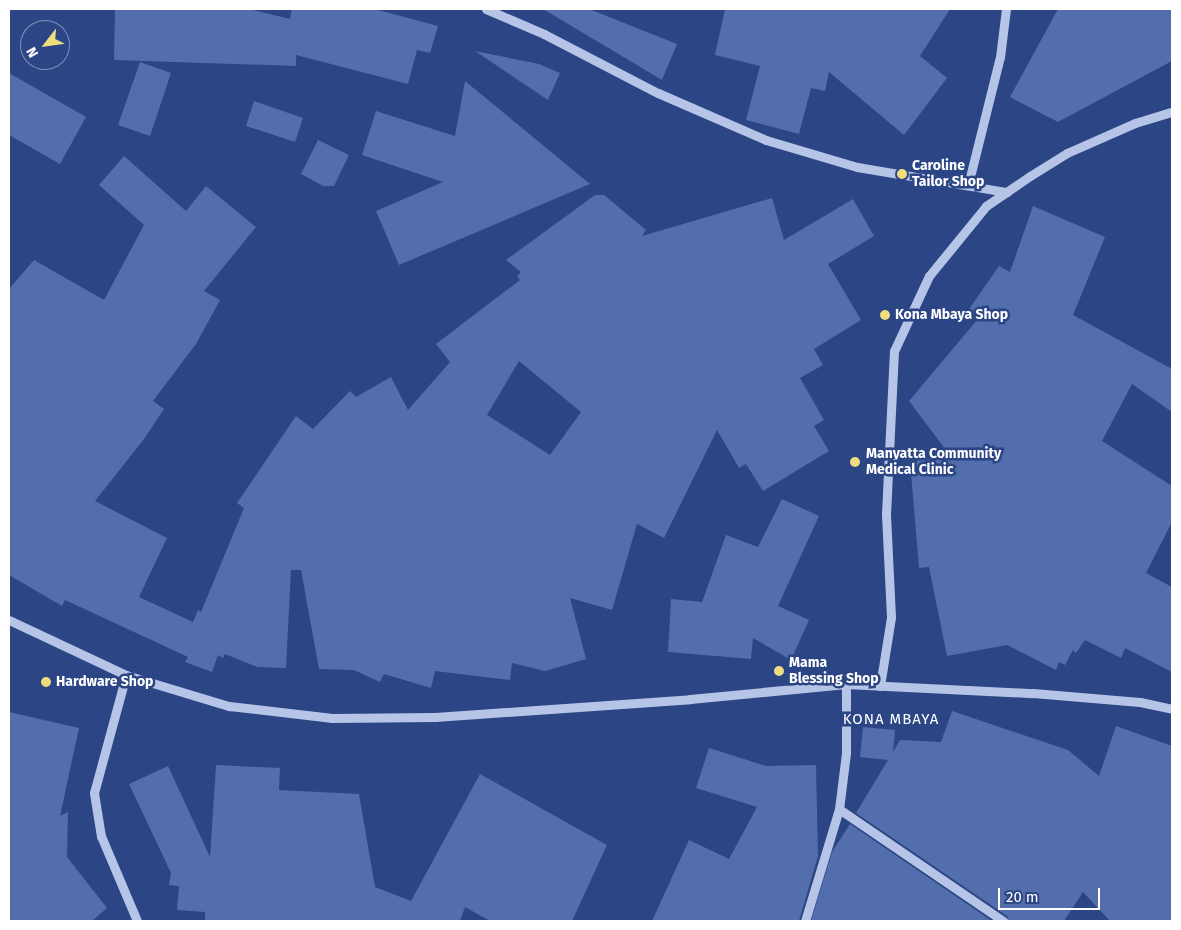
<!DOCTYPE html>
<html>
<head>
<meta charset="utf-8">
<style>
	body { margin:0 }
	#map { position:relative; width:1181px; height:930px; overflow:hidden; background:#2b4585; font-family:"Fira Sans",sans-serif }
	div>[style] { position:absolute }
	.building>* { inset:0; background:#536eac }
	.minor>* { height:9px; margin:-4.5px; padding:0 4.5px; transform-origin:4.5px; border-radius:4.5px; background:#b6c5e7 }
	.dots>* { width:14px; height:14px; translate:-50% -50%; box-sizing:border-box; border:2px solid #2b4585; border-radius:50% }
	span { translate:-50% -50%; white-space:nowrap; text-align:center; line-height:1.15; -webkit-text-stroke:5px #2b4585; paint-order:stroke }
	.poi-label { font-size:14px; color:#fff; font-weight:700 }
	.left { translate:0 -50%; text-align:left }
	.neighbourhood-label { font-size:15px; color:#fff; letter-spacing:1px }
	.frame { position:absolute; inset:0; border:10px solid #fff; pointer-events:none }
	.north { position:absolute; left:20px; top:20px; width:50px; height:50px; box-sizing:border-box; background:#2b4585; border:1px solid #808fb6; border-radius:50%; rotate:240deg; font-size:14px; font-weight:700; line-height:20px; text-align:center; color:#fff }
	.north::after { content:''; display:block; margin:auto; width:18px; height:22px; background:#eddd7e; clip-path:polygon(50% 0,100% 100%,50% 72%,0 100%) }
	.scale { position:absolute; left:998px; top:888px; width:102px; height:22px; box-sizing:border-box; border:2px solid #fff; border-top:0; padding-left:6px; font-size:15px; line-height:18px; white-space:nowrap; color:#fff; -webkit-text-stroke:4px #2b4585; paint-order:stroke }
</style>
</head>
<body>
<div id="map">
	<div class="building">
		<div style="clip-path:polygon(115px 9px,249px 9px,290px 19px,292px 9px,374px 9px,438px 26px,430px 53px,417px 50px,408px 84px,296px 55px,296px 66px,114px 60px)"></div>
		<div style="clip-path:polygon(543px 9px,589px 9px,677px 44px,662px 80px)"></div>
		<div style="clip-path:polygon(725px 9px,950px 9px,920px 56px,947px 78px,904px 135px,829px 72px,825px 91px,811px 88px,799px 134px,746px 120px,760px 66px,715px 55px)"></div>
		<div style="clip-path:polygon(1058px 9px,1172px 9px,1172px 61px,1058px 122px,1010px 97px)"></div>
		<div style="clip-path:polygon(475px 51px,539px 64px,560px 73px,548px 100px)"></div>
		<div style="clip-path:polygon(140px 62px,171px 73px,150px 136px,118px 125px)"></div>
		<div style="clip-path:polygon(9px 73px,86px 117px,60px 164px,9px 135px)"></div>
		<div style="clip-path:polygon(465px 81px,590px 184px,399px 265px,376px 211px,443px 182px,362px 155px,376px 111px,455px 136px)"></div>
		<div style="clip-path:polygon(254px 101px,303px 118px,295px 142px,246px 126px)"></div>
		<div style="clip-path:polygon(318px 140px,349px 155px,334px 186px,323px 186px,301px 174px)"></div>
		<div style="clip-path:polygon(evenodd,124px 156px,186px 211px,206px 186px,256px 227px,204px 291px,220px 300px,196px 344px,153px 401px,164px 409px,144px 439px,95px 501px,167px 538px,139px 597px,193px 622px,198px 610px,201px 612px,244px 508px,237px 503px,296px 416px,313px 429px,350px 391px,356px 397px,391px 377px,408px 410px,450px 362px,436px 344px,520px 280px,517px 276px,521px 272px,506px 260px,595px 195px,604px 195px,646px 230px,642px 236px,772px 198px,784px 240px,853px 199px,874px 236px,828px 264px,861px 320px,814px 349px,823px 365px,800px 378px,824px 420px,814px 426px,829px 451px,763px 491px,746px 464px,739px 468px,717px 430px,664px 538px,637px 524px,612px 610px,570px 598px,586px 659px,545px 671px,512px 663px,510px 680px,435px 671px,431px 688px,384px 674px,380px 682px,354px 670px,319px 669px,301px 570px,291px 570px,286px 668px,257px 667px,225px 654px,223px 658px,218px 655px,212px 672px,185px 662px,188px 657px,65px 600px,62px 606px,9px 575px,9px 289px,34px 260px,104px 300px,144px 225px,99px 185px,124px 156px,519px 361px,581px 412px,550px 455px,487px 415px,519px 361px)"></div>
		<div style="clip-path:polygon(1033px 206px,1105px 237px,1073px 315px,1172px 369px,1172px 412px,1132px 384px,1102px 441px,1172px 486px,1172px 522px,1146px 573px,1172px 587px,1172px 672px,1125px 648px,1121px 658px,1085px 640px,1076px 653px,1073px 650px,1065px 665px,1059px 662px,1056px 670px,1007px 645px,947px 656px,929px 567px,919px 568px,910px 461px,952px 458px,909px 401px,977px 320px,967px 312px,999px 266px,1010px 272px)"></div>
		<div style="clip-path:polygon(782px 499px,819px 516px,778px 606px,809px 620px,791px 660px,753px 638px,751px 659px,668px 652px,671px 599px,702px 602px,726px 535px,758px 547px)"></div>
		<div style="clip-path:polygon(952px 711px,1068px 750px,1099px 776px,1116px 726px,1172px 746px,1172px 921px,1110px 921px,1083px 892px,1064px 921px,1009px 921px,1007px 916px,856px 813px,888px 760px,860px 757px,863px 727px,895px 730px,893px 752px,900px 740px,941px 742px)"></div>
		<div style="clip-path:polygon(9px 712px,79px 728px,60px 816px,68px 812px,67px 857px,107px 908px,92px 921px,9px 921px)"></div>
		<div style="clip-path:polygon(709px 748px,766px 766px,816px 765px,818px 856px,799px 921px,652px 921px,689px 840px,729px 859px,757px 807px,696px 788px)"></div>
		<div style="clip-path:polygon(216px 765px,280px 768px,279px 790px,359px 794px,375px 887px,411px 901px,480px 774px,607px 845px,572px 921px,490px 921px,465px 907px,460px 921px,205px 921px,205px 912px,177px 910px,179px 886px,169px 885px,171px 873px,129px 784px,168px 766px,210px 857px)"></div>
		<div style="clip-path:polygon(850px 824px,992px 921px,811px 921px,832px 852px)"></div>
	</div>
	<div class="minor">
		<div style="left:486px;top:9px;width:63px;rotate:23.3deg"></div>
		<div style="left:544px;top:34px;width:128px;rotate:27.4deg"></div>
		<div style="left:658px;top:93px;width:118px;rotate:23.5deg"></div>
		<div style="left:766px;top:140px;width:95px;rotate:16.5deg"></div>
		<div style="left:857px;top:167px;width:152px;rotate:9.5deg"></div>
		<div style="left:968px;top:185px;width:132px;rotate:-76deg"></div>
		<div style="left:1000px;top:57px;width:48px;rotate:-82.9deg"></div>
		<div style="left:9px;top:620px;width:129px;rotate:25.2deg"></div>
		<div style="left:126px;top:675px;width:108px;rotate:16.8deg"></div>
		<div style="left:229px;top:706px;width:104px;rotate:6.6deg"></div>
		<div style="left:332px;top:718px;width:103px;rotate:-0.6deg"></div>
		<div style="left:435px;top:717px;width:256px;rotate:-4deg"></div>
		<div style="left:690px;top:699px;width:157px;rotate:-5.5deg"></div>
		<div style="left:846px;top:684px;width:187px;rotate:2.8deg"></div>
		<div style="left:1033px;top:693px;width:107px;rotate:4.8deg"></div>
		<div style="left:1140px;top:702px;width:33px;rotate:12deg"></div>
		<div style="left:126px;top:675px;width:122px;rotate:105.2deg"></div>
		<div style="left:94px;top:793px;width:44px;rotate:80.8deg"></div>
		<div style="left:101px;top:836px;width:92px;rotate:67deg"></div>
		<div style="left:846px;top:684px;width:69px;rotate:90deg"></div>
		<div style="left:846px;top:753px;width:56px;rotate:97.1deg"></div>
		<div style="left:839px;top:809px;width:199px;rotate:34.3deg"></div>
		<div style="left:880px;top:686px;width:70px;rotate:-80.9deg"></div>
		<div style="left:891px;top:617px;width:103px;rotate:-92.8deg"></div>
		<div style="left:886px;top:514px;width:163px;rotate:-87.2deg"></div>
		<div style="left:894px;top:351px;width:83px;rotate:-65deg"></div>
		<div style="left:929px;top:276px;width:90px;rotate:-50.8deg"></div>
		<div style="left:986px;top:206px;width:53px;rotate:-34.3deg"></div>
		<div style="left:1030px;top:176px;width:44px;rotate:-31.9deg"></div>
		<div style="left:1067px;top:153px;width:74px;rotate:-23.8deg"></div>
		<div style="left:1135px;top:123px;width:39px;rotate:-17deg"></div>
		<div style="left:805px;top:921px;width:117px;rotate:-73.1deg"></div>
	</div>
	<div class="dots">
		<div style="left:902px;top:174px;background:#eddd7e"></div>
		<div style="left:885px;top:315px;background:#eddd7e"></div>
		<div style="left:855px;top:462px;background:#eddd7e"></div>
		<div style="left:779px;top:671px;background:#eddd7e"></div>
		<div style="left:46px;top:682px;background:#eddd7e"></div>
	</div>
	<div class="poi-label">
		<span class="left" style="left:912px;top:174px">Caroline<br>Tailor Shop</span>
		<span class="left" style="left:895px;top:315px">Kona Mbaya Shop</span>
		<span class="left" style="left:866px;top:462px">Manyatta Community<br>Medical Clinic</span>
		<span class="left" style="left:789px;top:671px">Mama<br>Blessing Shop</span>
		<span class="left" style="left:56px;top:682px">Hardware Shop</span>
	</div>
	<div class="neighbourhood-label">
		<span style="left:891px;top:720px">KONA MBAYA</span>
	</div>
	<div class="frame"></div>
	<div class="north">N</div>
	<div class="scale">20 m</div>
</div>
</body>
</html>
